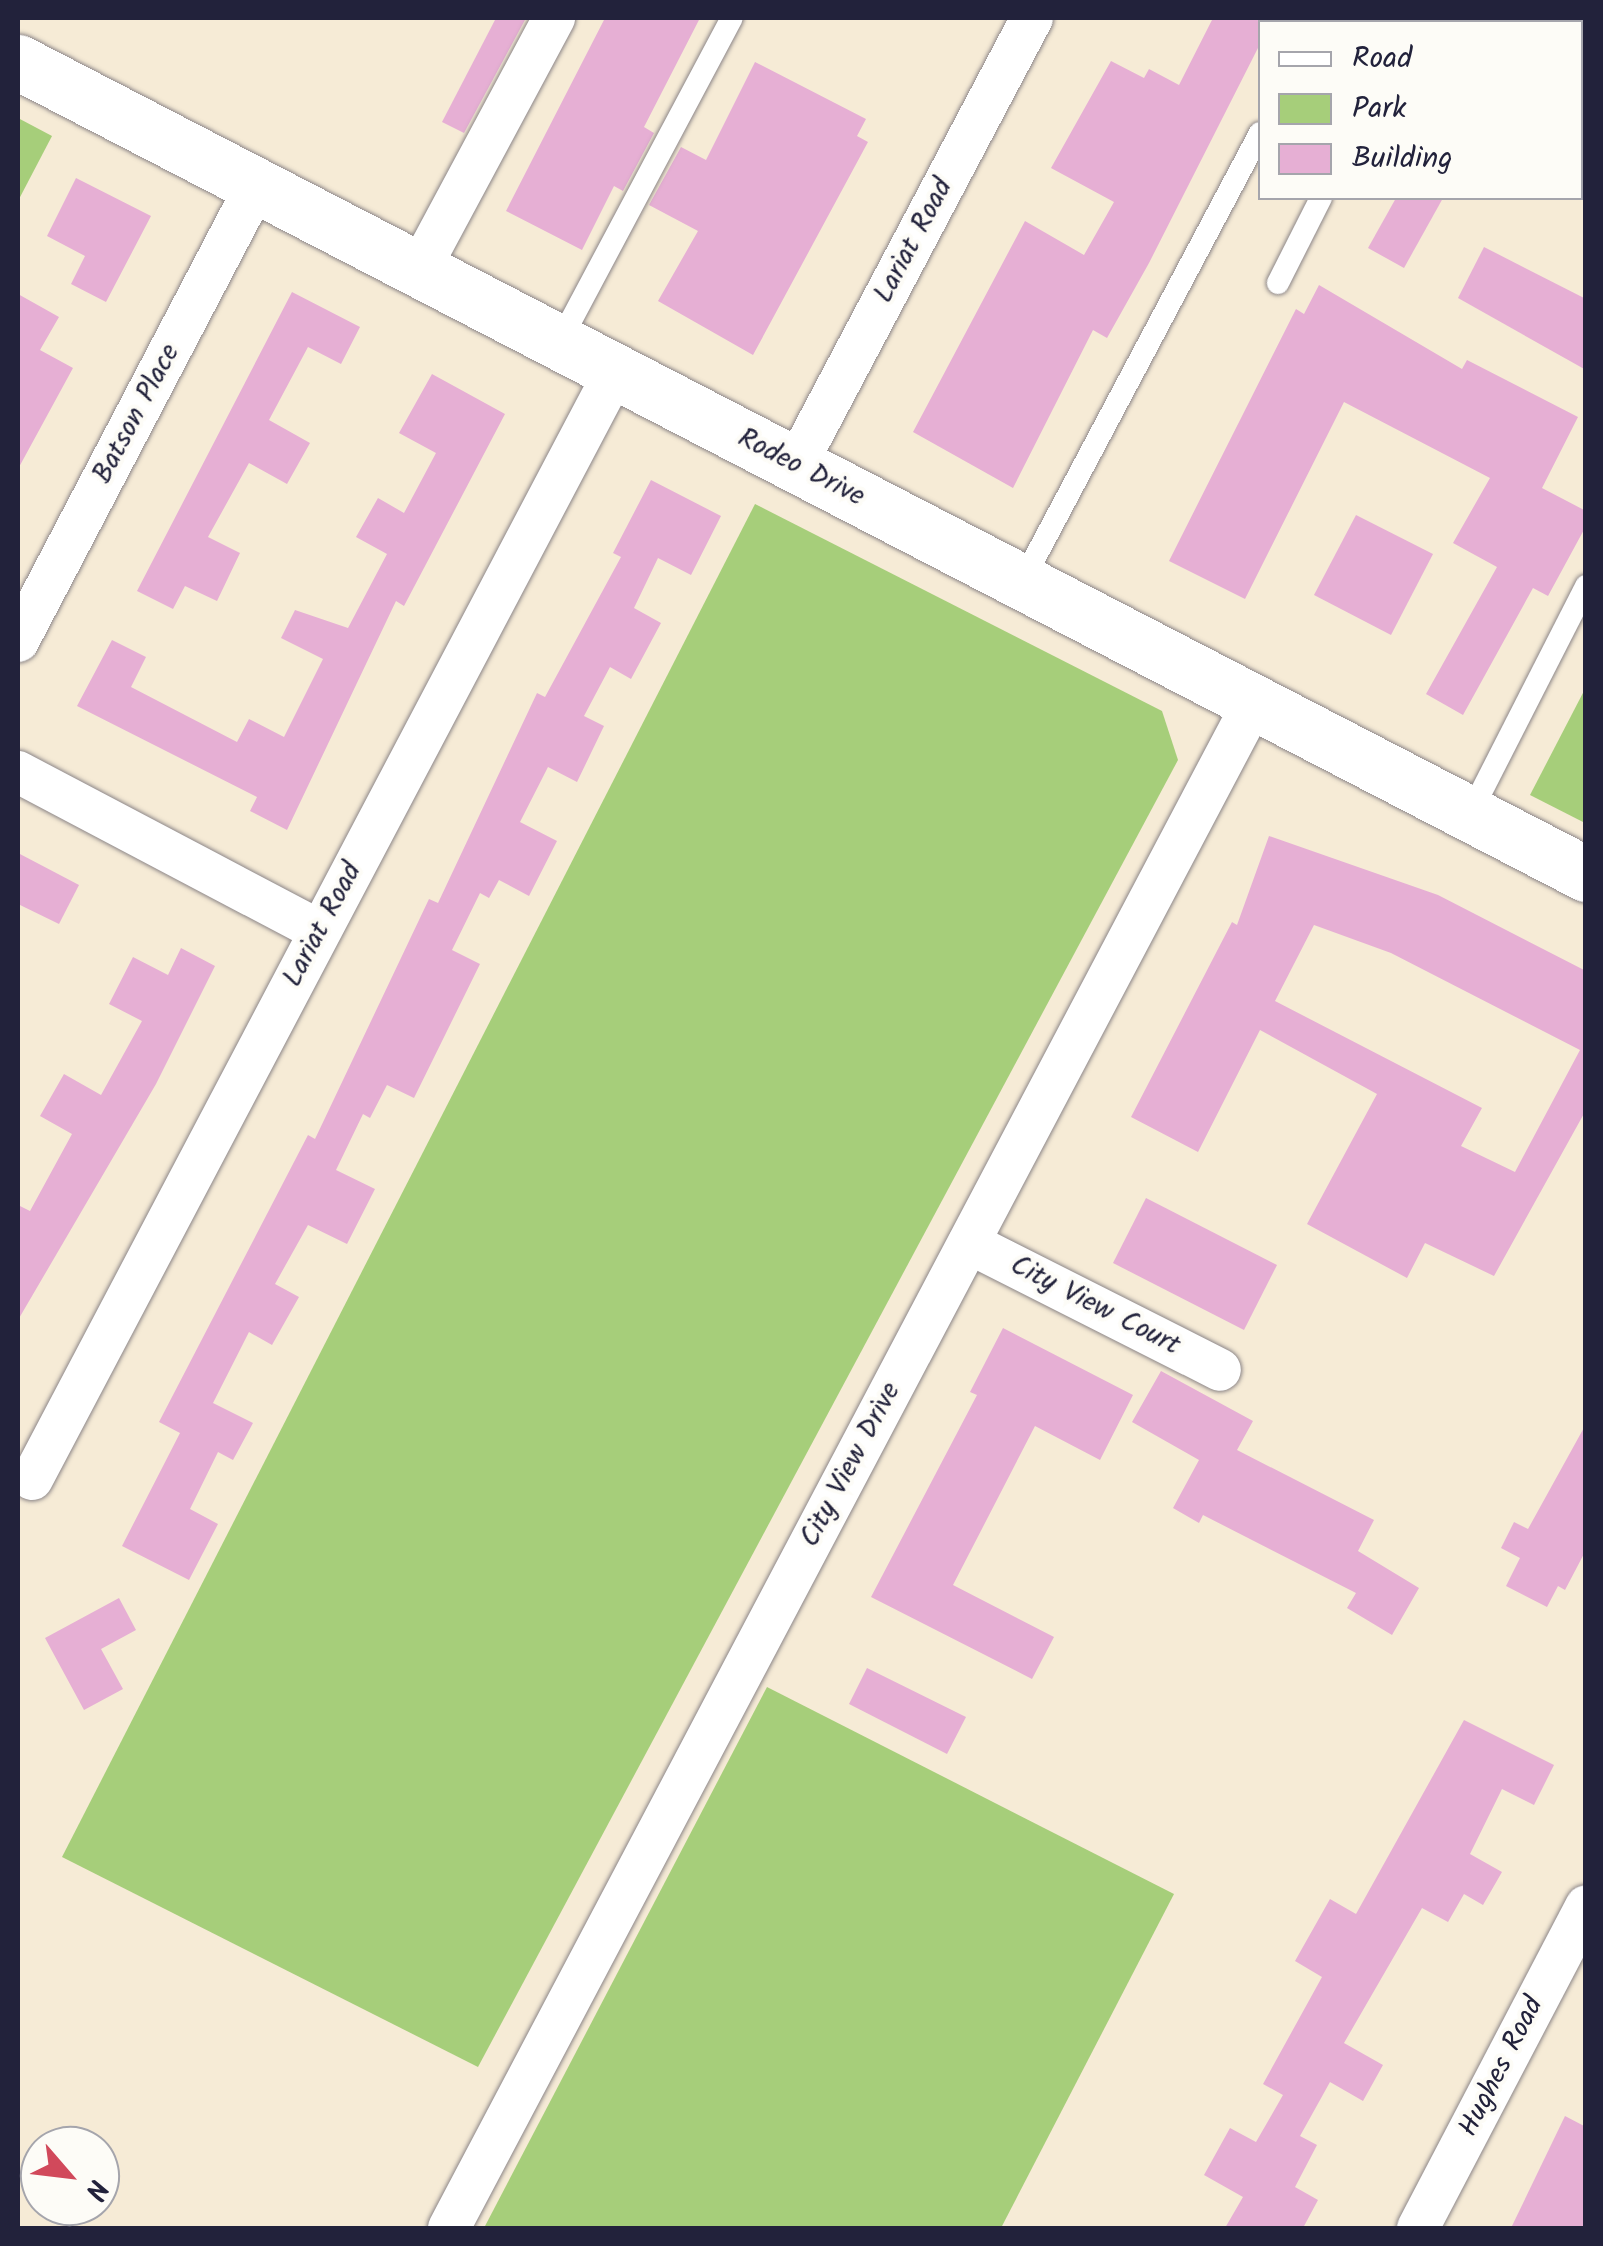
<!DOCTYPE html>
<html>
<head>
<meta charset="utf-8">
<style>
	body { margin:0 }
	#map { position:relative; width:1603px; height:2246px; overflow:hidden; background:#f6ebd6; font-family:Kalam,sans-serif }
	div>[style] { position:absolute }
	.green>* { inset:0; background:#a6ce7a }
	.building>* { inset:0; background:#e6afd4 }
	.roads { filter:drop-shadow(0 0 2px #8c8688) drop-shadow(0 0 2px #8c8688) }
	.service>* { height:22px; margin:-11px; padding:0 11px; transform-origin:11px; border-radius:11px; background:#fff }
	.minor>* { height:42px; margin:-21px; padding:0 21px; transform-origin:21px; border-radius:21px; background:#fff }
	.tertiary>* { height:55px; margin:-27.5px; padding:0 27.5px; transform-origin:27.5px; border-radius:27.5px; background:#fff }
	span { translate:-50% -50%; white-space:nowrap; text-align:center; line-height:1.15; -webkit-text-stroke:8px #fdfcf7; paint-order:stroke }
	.street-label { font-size:28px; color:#22223b }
	.frame { position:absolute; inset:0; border:20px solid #22223b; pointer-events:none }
	.legend { position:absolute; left:1258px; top:20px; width:325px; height:180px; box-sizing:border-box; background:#fdfcf7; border:2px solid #a5a5ac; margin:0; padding:12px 18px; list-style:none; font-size:30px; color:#22223b }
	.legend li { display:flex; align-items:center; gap:20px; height:50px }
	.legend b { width:50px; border:2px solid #a5a5ac }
	.north { position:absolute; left:20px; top:2126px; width:100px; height:100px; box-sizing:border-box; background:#fdfcf7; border:2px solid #a5a5ac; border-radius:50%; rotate:118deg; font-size:28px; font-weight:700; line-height:40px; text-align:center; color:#22223b }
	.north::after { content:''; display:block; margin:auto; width:35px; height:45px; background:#d1495b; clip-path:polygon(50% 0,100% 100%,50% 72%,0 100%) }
</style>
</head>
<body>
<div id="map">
	<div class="green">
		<div style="clip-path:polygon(18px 118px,52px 136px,18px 201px)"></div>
		<div style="clip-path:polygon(755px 504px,1162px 711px,1178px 760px,478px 2067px,62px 1857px)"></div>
		<div style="clip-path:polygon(1585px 689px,1585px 823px,1530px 795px)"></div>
		<div style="clip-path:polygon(767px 1687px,1174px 1894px,1001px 2228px,484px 2228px)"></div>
	</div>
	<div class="building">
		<div style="clip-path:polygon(496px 18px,526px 18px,464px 133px,442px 122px)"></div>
		<div style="clip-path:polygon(605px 18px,700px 18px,644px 127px,654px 133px,623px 191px,614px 186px,582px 250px,506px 211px)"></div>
		<div style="clip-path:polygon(1213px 18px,1260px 18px,1260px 44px,1149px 263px,1107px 338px,1093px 330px,1013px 488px,913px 432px,1025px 221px,1084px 255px,1114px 202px,1051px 168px,1111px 61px,1144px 78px,1149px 69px,1179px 85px)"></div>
		<div style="clip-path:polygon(755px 62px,866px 119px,857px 136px,868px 142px,753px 355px,658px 301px,698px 231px,649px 205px,681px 147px,706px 160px)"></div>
		<div style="clip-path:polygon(76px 178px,151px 216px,106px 302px,71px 284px,85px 256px,47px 236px)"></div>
		<div style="clip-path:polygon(1396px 198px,1443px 198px,1404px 268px,1368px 248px)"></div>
		<div style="clip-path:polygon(1484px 247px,1586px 299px,1586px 370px,1458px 298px)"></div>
		<div style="clip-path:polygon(1319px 285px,1462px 369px,1467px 360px,1578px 417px,1542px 488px,1586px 511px,1586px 526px,1548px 596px,1533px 588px,1463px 715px,1426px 694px,1497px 567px,1453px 543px,1490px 478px,1344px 402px,1245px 599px,1169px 561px,1296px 309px,1304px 314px)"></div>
		<div style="clip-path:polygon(292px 292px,360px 327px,341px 364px,308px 347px,269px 420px,310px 443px,287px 484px,249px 463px,208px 537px,240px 553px,217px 601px,185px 586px,173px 609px,137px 591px)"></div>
		<div style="clip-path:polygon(18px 294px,59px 317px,40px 350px,73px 368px,18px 469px)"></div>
		<div style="clip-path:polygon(432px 374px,505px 414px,404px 606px,396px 601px,287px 830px,250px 811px,257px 797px,77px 706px,112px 640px,146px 657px,131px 687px,237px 742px,249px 719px,284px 737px,323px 659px,281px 638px,295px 610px,348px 628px,387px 554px,356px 537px,378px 498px,404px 513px,436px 453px,399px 433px)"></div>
		<div style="clip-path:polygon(651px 480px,721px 516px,691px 575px,658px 558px,634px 608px,661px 623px,631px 679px,610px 667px,584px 716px,604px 726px,577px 782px,548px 767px,520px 822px,557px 841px,529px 896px,499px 880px,489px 898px,480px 893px,452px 950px,480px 964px,414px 1098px,387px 1085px,370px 1118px,363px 1114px,336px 1170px,375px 1189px,347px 1244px,308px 1225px,275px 1284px,299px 1297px,272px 1345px,249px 1332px,213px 1403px,253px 1423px,233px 1460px,218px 1452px,190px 1509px,218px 1524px,189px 1580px,122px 1546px,180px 1433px,159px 1422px,308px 1135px,315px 1139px,429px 899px,438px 903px,537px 693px,545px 697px,621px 557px,613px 553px)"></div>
		<div style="clip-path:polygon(1356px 515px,1433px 554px,1391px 635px,1314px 595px)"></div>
		<div style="clip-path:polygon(evenodd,1269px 836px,1438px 895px,1586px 971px,1586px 1110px,1494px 1276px,1425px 1243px,1407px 1278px,1307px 1224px,1377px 1094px,1260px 1030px,1198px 1152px,1131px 1117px,1232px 922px,1237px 925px,1269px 836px,1314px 925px,1391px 953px,1580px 1050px,1515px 1172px,1461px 1146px,1482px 1108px,1275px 1001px,1314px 925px)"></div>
		<div style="clip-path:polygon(18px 853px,79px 885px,59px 924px,18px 904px)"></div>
		<div style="clip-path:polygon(181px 948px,215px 966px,156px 1084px,18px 1320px,18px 1205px,30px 1211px,72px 1134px,40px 1116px,64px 1074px,101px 1095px,142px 1021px,109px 1004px,133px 957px,168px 975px)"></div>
		<div style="clip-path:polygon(1146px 1198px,1277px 1265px,1244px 1330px,1113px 1263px)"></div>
		<div style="clip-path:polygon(1003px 1328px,1133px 1395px,1100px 1460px,1035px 1426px,953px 1585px,1054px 1637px,1032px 1679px,871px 1597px,977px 1395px,970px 1392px)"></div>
		<div style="clip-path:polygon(1161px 1371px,1253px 1421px,1237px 1450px,1374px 1520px,1358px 1551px,1419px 1588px,1392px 1635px,1347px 1608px,1356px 1593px,1203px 1515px,1199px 1523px,1173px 1508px,1199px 1460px,1132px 1422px)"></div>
		<div style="clip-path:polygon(1586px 1424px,1586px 1550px,1565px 1590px,1558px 1586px,1547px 1607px,1506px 1586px,1520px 1558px,1501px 1548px,1514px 1522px,1528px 1529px)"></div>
		<div style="clip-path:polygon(119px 1598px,136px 1630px,101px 1649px,123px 1689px,84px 1710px,45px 1638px)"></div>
		<div style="clip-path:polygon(867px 1668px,966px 1717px,947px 1754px,849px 1704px)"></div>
		<div style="clip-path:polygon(1464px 1720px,1554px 1765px,1534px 1805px,1502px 1789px,1470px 1854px,1502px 1872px,1483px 1905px,1464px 1894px,1448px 1922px,1422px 1908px,1344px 2043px,1383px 2065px,1363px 2101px,1330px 2082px,1300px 2136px,1317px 2145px,1295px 2187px,1318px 2200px,1303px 2228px,1225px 2228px,1243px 2197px,1204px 2175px,1230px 2128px,1256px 2142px,1283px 2095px,1263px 2084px,1322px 1977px,1295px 1961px,1330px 1899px,1356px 1914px)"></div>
		<div style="clip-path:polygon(1565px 2116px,1586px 2127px,1586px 2228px,1511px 2228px)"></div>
	</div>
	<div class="roads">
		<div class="service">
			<div style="left:1315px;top:22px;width:4px;rotate:-63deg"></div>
			<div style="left:1410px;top:22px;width:4px;rotate:-63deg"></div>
			<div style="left:1278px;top:283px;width:95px;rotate:-63.2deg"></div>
			<div style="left:559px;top:343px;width:368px;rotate:-62deg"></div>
			<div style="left:1022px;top:582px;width:508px;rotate:-62.07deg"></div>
			<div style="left:1470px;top:814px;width:256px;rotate:-63deg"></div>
		</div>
		<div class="minor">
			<div style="left:419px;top:270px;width:286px;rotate:-61.8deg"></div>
			<div style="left:796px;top:465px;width:505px;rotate:-62.17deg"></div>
			<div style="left:18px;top:641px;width:513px;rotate:-62.39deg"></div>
			<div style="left:18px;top:772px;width:341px;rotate:27.8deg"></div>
			<div style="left:969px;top:1243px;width:281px;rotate:26.8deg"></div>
			<div style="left:32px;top:1479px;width:1251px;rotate:-62.23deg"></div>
			<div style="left:449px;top:2228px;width:1725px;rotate:-62.19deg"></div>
			<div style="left:1418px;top:2228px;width:363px;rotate:-62.4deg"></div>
		</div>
		<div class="tertiary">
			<div style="left:18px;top:62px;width:1766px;rotate:27.38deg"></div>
		</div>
	</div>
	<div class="street-label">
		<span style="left:914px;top:241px;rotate:-62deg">Lariat Road</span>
		<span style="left:137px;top:414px;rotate:-62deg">Batson Place</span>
		<span style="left:801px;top:468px;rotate:27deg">Rodeo Drive</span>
		<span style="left:323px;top:925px;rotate:-62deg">Lariat Road</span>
		<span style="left:1095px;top:1306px;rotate:27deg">City View Court</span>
		<span style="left:851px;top:1465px;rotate:-62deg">City View Drive</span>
		<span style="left:1502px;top:2067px;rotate:-63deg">Hughes Road</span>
	</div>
	<div class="frame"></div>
	<ul class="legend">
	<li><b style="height:12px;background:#fff"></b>Road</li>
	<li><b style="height:28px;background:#a6ce7a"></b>Park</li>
	<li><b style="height:28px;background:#e6afd4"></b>Building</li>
	</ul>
	<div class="north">N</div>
</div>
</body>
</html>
